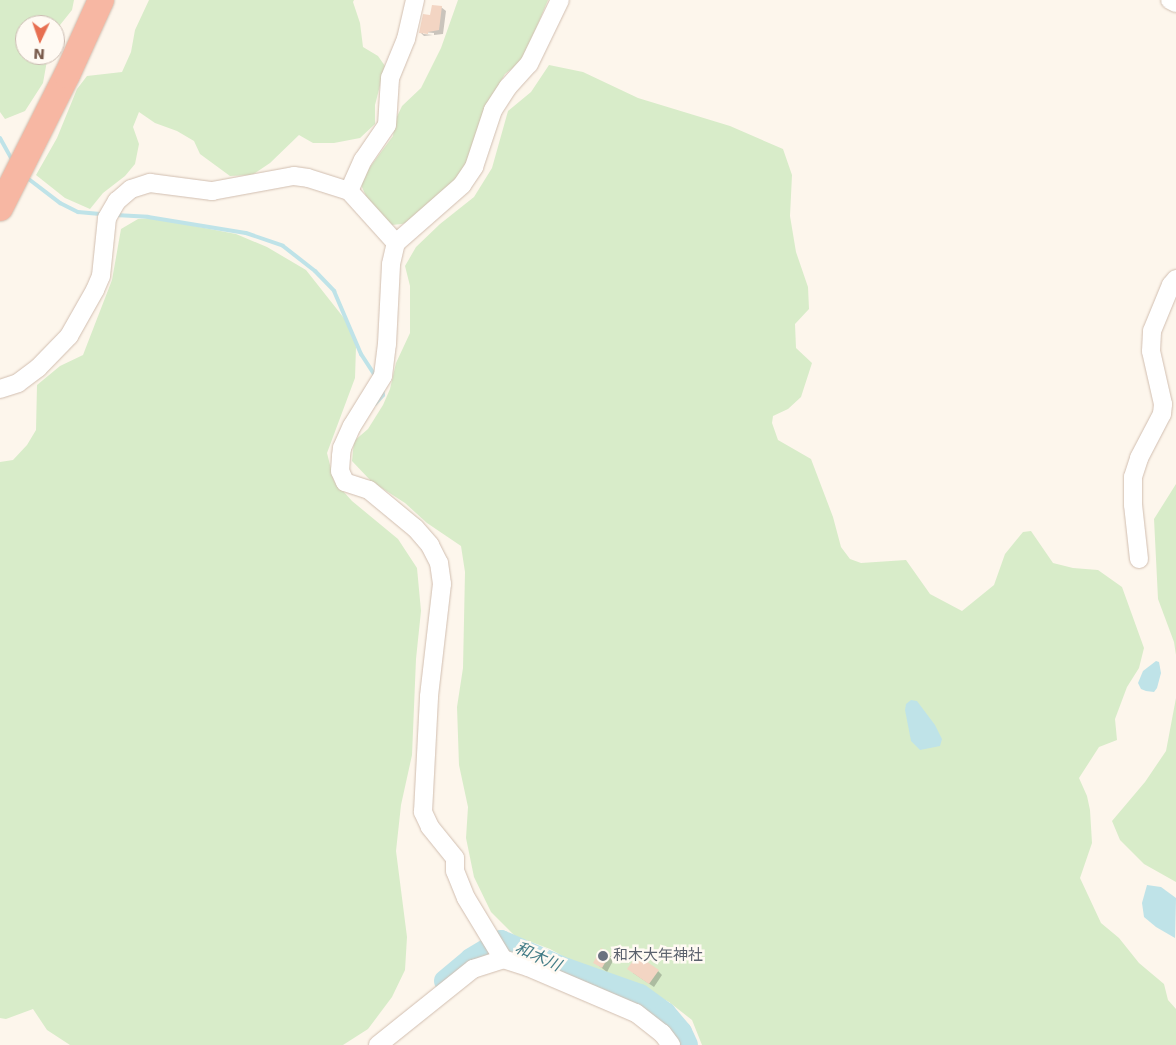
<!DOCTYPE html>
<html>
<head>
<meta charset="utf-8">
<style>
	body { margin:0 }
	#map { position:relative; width:1176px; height:1045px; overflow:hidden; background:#fdf6ec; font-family:"DejaVu Sans","Noto Sans JP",sans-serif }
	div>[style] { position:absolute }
	.green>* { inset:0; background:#d8ecc9 }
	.water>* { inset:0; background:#bfe3e8 }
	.shadow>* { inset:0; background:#0003 }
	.stream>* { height:4px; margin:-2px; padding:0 2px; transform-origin:2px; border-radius:2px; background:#bfe3e8 }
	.river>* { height:22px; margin:-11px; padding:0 11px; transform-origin:11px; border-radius:11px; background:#bfe3e8 }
	.building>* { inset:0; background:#f3d5c3 }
	.roads { filter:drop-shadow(0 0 1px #d1beb0) drop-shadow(0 0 1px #d1beb0) }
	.minor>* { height:18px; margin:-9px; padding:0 9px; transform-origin:9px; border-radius:9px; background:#fff }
	.highway>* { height:26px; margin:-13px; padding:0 13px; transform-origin:13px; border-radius:13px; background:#f7b7a3 }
	.dots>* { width:14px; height:14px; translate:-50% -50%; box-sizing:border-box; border:2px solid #fffaf3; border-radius:50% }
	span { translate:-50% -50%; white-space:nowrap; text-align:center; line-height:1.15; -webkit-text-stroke:5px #fffaf3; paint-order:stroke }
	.worship-label { font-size:15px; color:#5b616d }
	.left { translate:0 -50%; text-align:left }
	.water-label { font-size:16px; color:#437c86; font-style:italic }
	.north { position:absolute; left:15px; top:15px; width:50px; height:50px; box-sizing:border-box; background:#fffaf3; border:1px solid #cabbb1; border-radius:50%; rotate:183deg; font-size:14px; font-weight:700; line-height:20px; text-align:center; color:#7a5c4d }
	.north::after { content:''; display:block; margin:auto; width:18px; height:22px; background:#e76f51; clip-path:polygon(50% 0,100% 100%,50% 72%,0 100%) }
</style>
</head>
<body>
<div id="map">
	<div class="green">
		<div style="clip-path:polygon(0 0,74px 0,72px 10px,60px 25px,55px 37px,55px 25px,25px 25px,25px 55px,48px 55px,43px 83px,25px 111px,5px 119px,0 112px)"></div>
		<div style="clip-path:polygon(149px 0,354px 0,353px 2px,360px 23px,363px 47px,378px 56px,385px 66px,375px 105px,375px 124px,360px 138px,334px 143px,313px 143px,299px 135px,270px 163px,252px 175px,230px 176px,200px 154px,194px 141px,177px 131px,155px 123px,139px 112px,133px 127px,139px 144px,135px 164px,125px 176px,103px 193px,90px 209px,65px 198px,36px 175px,57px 138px,77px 89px,87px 76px,122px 72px,131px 52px,135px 30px)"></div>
		<div style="clip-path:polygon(458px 0,548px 0,523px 60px,505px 74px,485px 108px,480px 121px,472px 155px,458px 179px,417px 219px,402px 224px,391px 225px,370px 205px,361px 185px,364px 175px,393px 136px,395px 121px,402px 106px,421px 88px,441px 48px)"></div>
		<div style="clip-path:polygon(549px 65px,583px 72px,638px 98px,730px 126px,783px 149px,792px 175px,790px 216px,796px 252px,808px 287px,809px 309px,795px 324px,796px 348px,812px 363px,801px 397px,788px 409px,773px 416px,772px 423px,778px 440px,811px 459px,833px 517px,841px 547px,850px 559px,861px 563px,906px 560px,930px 594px,962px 611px,994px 585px,1005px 554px,1023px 532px,1031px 531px,1053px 563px,1073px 568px,1098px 570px,1122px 587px,1144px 648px,1139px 668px,1127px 687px,1115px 719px,1117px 740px,1099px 747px,1079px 778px,1087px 796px,1090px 810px,1092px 843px,1080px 878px,1101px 923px,1119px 938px,1139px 963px,1164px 984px,1168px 1000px,1176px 1009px,1176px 1045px,702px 1045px,692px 1020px,669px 1002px,645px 989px,586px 969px,550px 949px,515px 936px,491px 912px,474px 877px,466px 838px,468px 807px,459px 765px,457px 707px,463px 668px,465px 572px,461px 546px,427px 523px,405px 503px,371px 481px,352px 461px,354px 441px,368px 429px,383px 405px,390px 389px,396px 363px,410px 333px,410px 286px,405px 266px,416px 247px,440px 224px,474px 197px,492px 168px,508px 111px,531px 92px)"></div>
		<div style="clip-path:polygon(152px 218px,236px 234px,267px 247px,306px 270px,351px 327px,356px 347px,355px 378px,327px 453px,334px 481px,352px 501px,398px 539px,417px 568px,421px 611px,416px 659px,412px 755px,401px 805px,396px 851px,407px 937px,405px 970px,392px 997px,368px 1029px,343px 1045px,70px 1045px,47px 1030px,33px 1009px,6px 1019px,0 1018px,0 462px,13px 460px,27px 445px,36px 430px,37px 385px,60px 366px,83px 355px,112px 280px,121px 229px,138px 219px)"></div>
		<div style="clip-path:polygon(1176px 484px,1176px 655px,1174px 642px,1158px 599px,1154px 519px)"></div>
		<div style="clip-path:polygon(1176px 698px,1176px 882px,1144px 864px,1120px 840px,1112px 821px,1145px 782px,1166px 751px)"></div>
	</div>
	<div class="water">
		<div style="clip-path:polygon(1156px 661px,1159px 662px,1161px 673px,1157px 688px,1154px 692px,1146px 691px,1141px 689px,1138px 683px,1143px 671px)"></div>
		<div style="clip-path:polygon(911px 700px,917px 701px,935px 725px,942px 739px,940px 746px,920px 750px,911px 741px,905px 710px,906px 704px)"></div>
		<div style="clip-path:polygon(1147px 885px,1161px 887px,1176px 898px,1175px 938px,1156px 927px,1144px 917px,1142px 903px)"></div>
	</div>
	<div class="shadow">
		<div style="clip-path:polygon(441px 7px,446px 11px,443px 34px,434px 35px,434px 33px,423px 32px,423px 34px,433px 35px,424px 36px,420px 32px)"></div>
		<div style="clip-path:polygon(609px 955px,614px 959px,607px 972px,594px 962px)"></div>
		<div style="clip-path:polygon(658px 971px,662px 975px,654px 987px,633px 973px)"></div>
	</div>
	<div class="stream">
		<div style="left:0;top:138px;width:25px;rotate:61deg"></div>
		<div style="left:26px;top:177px;width:43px;rotate:37.4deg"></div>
		<div style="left:60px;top:203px;width:20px;rotate:27deg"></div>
		<div style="left:78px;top:212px;width:25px;rotate:5deg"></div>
		<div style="left:115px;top:215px;width:33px;rotate:3deg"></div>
		<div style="left:148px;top:217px;width:99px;rotate:9.3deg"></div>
		<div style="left:246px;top:233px;width:39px;rotate:19deg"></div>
		<div style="left:283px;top:246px;width:41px;rotate:38deg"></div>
		<div style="left:315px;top:271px;width:28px;rotate:46deg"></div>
		<div style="left:334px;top:291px;width:69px;rotate:66.8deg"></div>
		<div style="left:361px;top:354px;width:27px;rotate:57deg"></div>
		<div style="left:375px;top:404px;width:12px;rotate:-48deg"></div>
		<div style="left:383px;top:395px;width:8px;rotate:-97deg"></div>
	</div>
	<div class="river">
		<div style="left:445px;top:981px;width:34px;rotate:-40deg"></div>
		<div style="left:471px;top:959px;width:35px;rotate:-31deg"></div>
		<div style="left:501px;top:941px;width:71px;rotate:23.3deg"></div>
		<div style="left:566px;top:969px;width:78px;rotate:19.4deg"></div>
		<div style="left:640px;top:995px;width:31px;rotate:36deg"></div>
		<div style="left:665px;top:1013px;width:25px;rotate:50deg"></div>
		<div style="left:681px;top:1032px;width:14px;rotate:65deg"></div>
	</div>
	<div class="building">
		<div style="clip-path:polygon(432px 5px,442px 6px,439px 30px,428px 32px,428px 34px,419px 33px,423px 14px,430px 15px)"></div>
		<div style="clip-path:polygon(601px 948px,610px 954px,602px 968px,593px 963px)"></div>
		<div style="clip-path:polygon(637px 955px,659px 970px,649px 984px,627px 969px)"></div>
	</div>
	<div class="roads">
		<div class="minor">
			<div style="left:1170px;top:0;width:7px;rotate:27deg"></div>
			<div style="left:349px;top:191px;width:34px;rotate:-66deg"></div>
			<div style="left:363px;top:160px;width:42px;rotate:-55.6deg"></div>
			<div style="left:387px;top:125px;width:47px;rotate:-86.3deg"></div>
			<div style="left:390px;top:78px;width:42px;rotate:-67.7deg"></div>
			<div style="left:406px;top:39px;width:40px;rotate:-77deg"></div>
			<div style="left:0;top:389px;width:19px;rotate:-18deg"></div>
			<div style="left:18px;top:383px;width:25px;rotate:-37deg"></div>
			<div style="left:38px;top:368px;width:45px;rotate:-45.9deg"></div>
			<div style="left:69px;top:336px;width:53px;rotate:-60.5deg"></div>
			<div style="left:95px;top:290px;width:15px;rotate:-67deg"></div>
			<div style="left:101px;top:276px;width:58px;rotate:-84.1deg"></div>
			<div style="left:107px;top:218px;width:20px;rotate:-60deg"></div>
			<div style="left:117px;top:201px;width:18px;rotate:-41deg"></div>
			<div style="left:131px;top:189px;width:20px;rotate:-18deg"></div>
			<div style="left:150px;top:183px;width:63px;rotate:7.4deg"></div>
			<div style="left:212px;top:191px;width:83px;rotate:-10.4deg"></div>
			<div style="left:294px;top:176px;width:14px;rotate:8deg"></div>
			<div style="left:308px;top:178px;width:43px;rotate:17.6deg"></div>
			<div style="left:349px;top:191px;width:70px;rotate:47.9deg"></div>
			<div style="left:1139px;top:559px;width:54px;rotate:-96.3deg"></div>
			<div style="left:1133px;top:505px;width:28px;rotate:-90deg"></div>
			<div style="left:1133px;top:477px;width:20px;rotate:-72deg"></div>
			<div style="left:1139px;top:458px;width:50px;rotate:-62.4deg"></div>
			<div style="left:1162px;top:414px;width:10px;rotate:-84deg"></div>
			<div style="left:1163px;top:404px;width:54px;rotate:-102.8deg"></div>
			<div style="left:1151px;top:351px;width:20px;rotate:-87deg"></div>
			<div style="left:1152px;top:331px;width:50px;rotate:-67.6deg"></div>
			<div style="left:1171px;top:285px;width:8px;rotate:-50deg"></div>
			<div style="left:503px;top:959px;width:71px;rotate:-121.2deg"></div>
			<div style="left:466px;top:898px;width:29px;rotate:-112deg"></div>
			<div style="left:455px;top:871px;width:13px;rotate:-90deg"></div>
			<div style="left:455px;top:858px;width:40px;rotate:-129deg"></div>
			<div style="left:430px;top:827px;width:17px;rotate:-115deg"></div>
			<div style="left:423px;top:812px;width:116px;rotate:-87deg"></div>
			<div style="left:429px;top:696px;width:113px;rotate:-83.4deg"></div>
			<div style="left:442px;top:584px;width:21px;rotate:-98deg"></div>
			<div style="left:439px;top:563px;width:20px;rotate:-117deg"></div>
			<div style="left:430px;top:545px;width:23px;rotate:-131deg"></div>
			<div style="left:415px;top:528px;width:60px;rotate:-140.4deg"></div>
			<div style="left:369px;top:490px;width:25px;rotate:-162deg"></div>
			<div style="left:345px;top:482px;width:12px;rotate:-114deg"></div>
			<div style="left:340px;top:471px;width:15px;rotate:-86deg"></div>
			<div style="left:341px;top:456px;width:8px;rotate:-83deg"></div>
			<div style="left:342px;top:448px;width:24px;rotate:-66deg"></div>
			<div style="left:352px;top:426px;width:59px;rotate:-58.2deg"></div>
			<div style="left:383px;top:376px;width:32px;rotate:-83deg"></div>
			<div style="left:387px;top:344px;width:80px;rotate:-87.1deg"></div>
			<div style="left:391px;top:264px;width:22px;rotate:-77deg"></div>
			<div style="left:396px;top:243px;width:88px;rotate:-41.3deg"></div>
			<div style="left:462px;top:185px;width:22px;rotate:-56deg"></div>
			<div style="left:474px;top:167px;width:60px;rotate:-71.6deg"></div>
			<div style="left:493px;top:110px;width:27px;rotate:-57deg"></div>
			<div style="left:508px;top:87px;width:31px;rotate:-48deg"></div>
			<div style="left:529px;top:64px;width:71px;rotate:-64.2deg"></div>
			<div style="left:378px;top:1045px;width:122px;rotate:-38.7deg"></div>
			<div style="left:473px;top:969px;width:32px;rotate:-18deg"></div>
			<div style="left:503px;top:959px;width:26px;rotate:18deg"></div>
			<div style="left:528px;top:967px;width:117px;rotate:23.1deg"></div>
			<div style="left:636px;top:1013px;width:33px;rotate:38deg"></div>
			<div style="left:662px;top:1033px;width:15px;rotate:53deg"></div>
		</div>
		<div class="highway">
			<div style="left:0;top:208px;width:149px;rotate:-63.3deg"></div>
			<div style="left:67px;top:75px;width:82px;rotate:-65.6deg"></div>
		</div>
	</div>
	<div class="dots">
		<div style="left:603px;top:956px;background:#6b7280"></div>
	</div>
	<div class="worship-label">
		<span class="left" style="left:613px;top:956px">和木大年神社</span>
	</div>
	<div class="water-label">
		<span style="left:538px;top:957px;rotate:24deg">和木川</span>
	</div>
	<div class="north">N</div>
</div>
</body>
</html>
